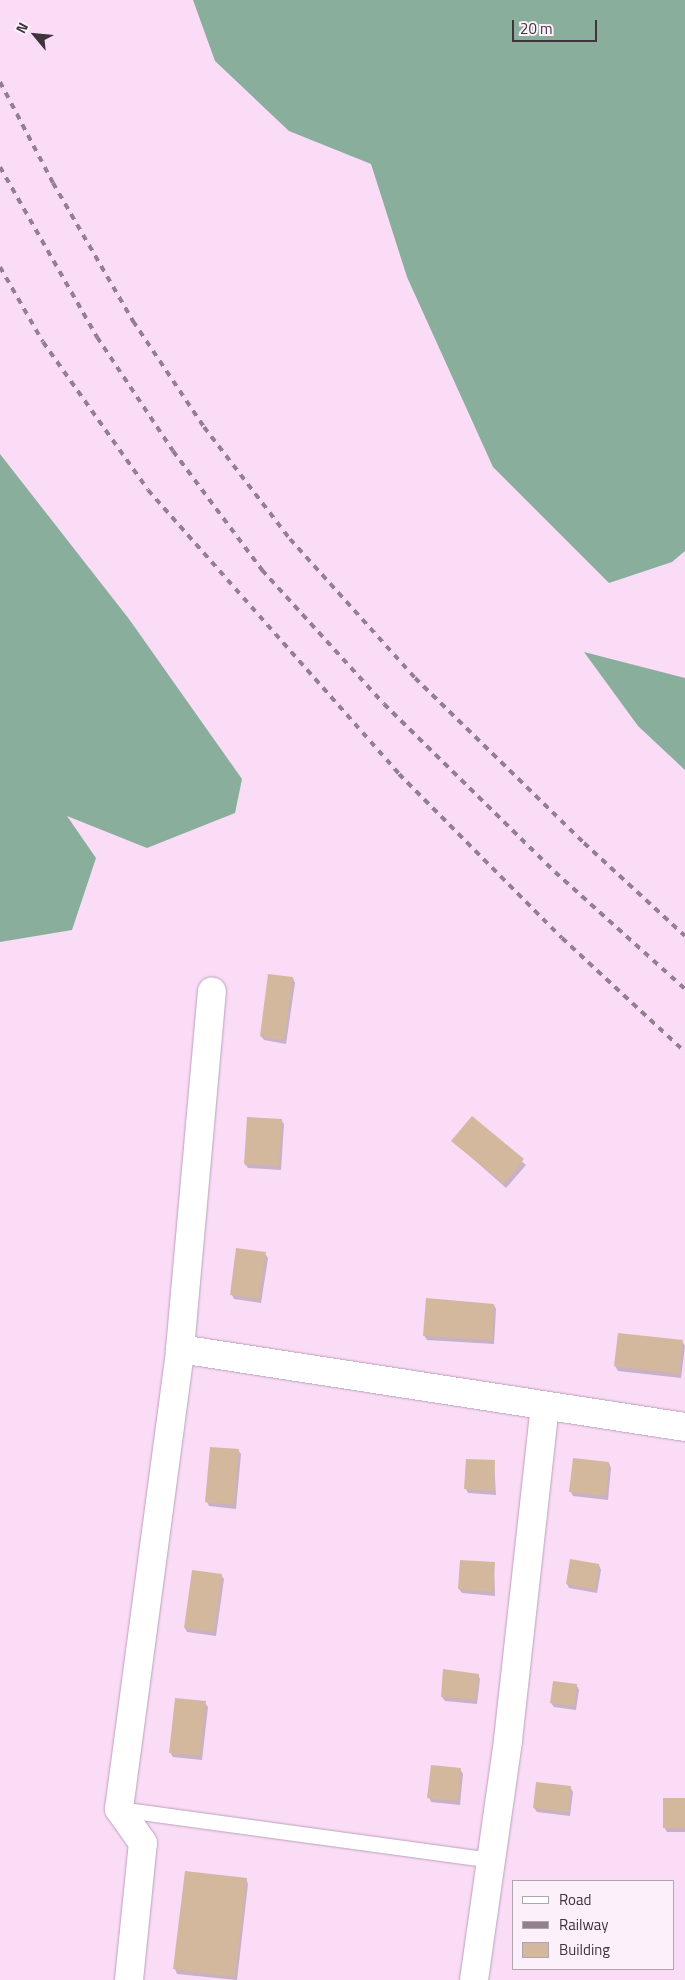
<!DOCTYPE html>
<html>
<head>
<meta charset="utf-8">
<style>
	body { margin:0 }
	#map { position:relative; width:685px; height:1980px; overflow:hidden; background:#fadcf7; font-family:"Titillium Web",sans-serif }
	div>[style] { position:absolute }
	.forest>* { inset:0; background:#8aae9c }
	.shadow>* { inset:0; background:#0003 }
	.building>* { inset:0; background:#d3b89d }
	.roads { filter:drop-shadow(0 0 1px #bca0b9) drop-shadow(0 0 1px #bca0b9) }
	.lane>* { height:15px; margin:-7.5px; padding:0 7.5px; transform-origin:7.5px; border-radius:7.5px; background:#fff }
	.street>* { height:28px; margin:-14px; padding:0 14px; transform-origin:14px; border-radius:14px; background:#fff }
	.rail>* { height:4px; margin-top:-2px; transform-origin:0; background:repeating-linear-gradient(90deg,#927f90 0 6px,transparent 0 12px) }
	span { translate:-50% -50%; white-space:nowrap; text-align:center; line-height:1.15; -webkit-text-stroke:4.5px #fcf0fb; paint-order:stroke }
	.legend { position:absolute; left:512px; top:1880px; width:162px; height:90px; box-sizing:border-box; background:#fcf0fb; border:1px solid #b0a5af; margin:0; padding:6px 9px; list-style:none; font-size:15px; color:#3f343e }
	.legend li { display:flex; align-items:center; gap:10px; height:25px }
	.legend b { width:25px; border:1px solid #b0a5af }
	.north { position:absolute; left:10px; top:10px; width:50px; height:50px; -webkit-text-stroke:4px #fcf0fb; paint-order:stroke; rotate:298deg; font-size:14px; font-weight:700; line-height:20px; text-align:center; color:#3f343e }
	.north::after { content:''; display:block; margin:auto; width:18px; height:22px; background:#3f343e; clip-path:polygon(50% 0,100% 100%,50% 72%,0 100%) }
	.scale { position:absolute; left:512px; top:20px; width:85px; height:22px; box-sizing:border-box; border:2px solid #3f343e; border-top:0; padding-left:6px; font-size:15px; line-height:18px; white-space:nowrap; color:#3f343e; -webkit-text-stroke:4px #fcf0fb; paint-order:stroke }
</style>
</head>
<body>
<div id="map">
	<div class="forest">
		<div style="clip-path:polygon(193px 0,685px 0,685px 551px,672px 562px,609px 583px,493px 467px,407px 277px,371px 164px,289px 131px,215px 61px)"></div>
		<div style="clip-path:polygon(0 454px,129px 619px,242px 779px,235px 813px,147px 848px,67px 816px,96px 858px,72px 930px,0 942px)"></div>
		<div style="clip-path:polygon(584px 652px,685px 678px,685px 770px,638px 726px)"></div>
	</div>
	<div class="shadow">
		<div style="clip-path:polygon(293px 978px,295px 983px,286px 1044px,264px 1040px,261px 1036px)"></div>
		<div style="clip-path:polygon(472px 1118px,526px 1165px,506px 1188px,453px 1141px)"></div>
		<div style="clip-path:polygon(281px 1120px,284px 1124px,281px 1170px,248px 1168px,245px 1164px)"></div>
		<div style="clip-path:polygon(265px 1254px,268px 1258px,261px 1303px,234px 1299px,232px 1295px)"></div>
		<div style="clip-path:polygon(494px 1305px,496px 1309px,494px 1344px,427px 1340px,424px 1335px)"></div>
		<div style="clip-path:polygon(682px 1341px,685px 1346px,681px 1378px,618px 1371px,615px 1366px)"></div>
		<div style="clip-path:polygon(238px 1450px,241px 1454px,236px 1509px,209px 1506px,207px 1502px)"></div>
		<div style="clip-path:polygon(494px 1462px,496px 1495px,468px 1493px,466px 1489px)"></div>
		<div style="clip-path:polygon(609px 1463px,611px 1468px,608px 1500px,573px 1496px,571px 1492px)"></div>
		<div style="clip-path:polygon(494px 1564px,495px 1596px,462px 1593px,459px 1589px)"></div>
		<div style="clip-path:polygon(599px 1565px,601px 1570px,597px 1593px,569px 1588px,567px 1584px)"></div>
		<div style="clip-path:polygon(221px 1575px,224px 1579px,216px 1636px,187px 1632px,185px 1628px)"></div>
		<div style="clip-path:polygon(478px 1675px,480px 1679px,477px 1704px,445px 1701px,442px 1697px)"></div>
		<div style="clip-path:polygon(577px 1686px,579px 1690px,576px 1710px,554px 1707px,551px 1703px)"></div>
		<div style="clip-path:polygon(205px 1703px,208px 1707px,202px 1760px,173px 1757px,170px 1752px)"></div>
		<div style="clip-path:polygon(460px 1769px,463px 1774px,460px 1805px,431px 1802px,429px 1797px)"></div>
		<div style="clip-path:polygon(570px 1787px,573px 1792px,570px 1816px,537px 1812px,534px 1808px)"></div>
		<div style="clip-path:polygon(685px 1799px,685px 1832px,667px 1832px,664px 1827px)"></div>
		<div style="clip-path:polygon(246px 1879px,248px 1884px,237px 1980px,177px 1974px,175px 1969px)"></div>
	</div>
	<div class="building">
		<div style="clip-path:polygon(268px 974px,293px 977px,284px 1040px,260px 1036px)"></div>
		<div style="clip-path:polygon(472px 1116px,524px 1159px,504px 1184px,451px 1141px)"></div>
		<div style="clip-path:polygon(247px 1117px,282px 1119px,279px 1166px,244px 1164px)"></div>
		<div style="clip-path:polygon(236px 1248px,266px 1252px,259px 1299px,230px 1295px)"></div>
		<div style="clip-path:polygon(426px 1298px,494px 1304px,492px 1340px,423px 1336px)"></div>
		<div style="clip-path:polygon(618px 1333px,683px 1340px,679px 1374px,614px 1366px)"></div>
		<div style="clip-path:polygon(210px 1447px,239px 1449px,234px 1505px,205px 1502px)"></div>
		<div style="clip-path:polygon(573px 1458px,609px 1462px,606px 1496px,569px 1492px)"></div>
		<div style="clip-path:polygon(466px 1459px,495px 1460px,494px 1491px,464px 1489px)"></div>
		<div style="clip-path:polygon(570px 1559px,599px 1564px,595px 1590px,566px 1584px)"></div>
		<div style="clip-path:polygon(460px 1560px,495px 1562px,493px 1592px,458px 1589px)"></div>
		<div style="clip-path:polygon(192px 1570px,222px 1574px,214px 1632px,184px 1628px)"></div>
		<div style="clip-path:polygon(443px 1669px,479px 1674px,475px 1700px,441px 1697px)"></div>
		<div style="clip-path:polygon(553px 1681px,577px 1684px,574px 1706px,550px 1703px)"></div>
		<div style="clip-path:polygon(175px 1698px,206px 1701px,200px 1756px,169px 1753px)"></div>
		<div style="clip-path:polygon(431px 1765px,461px 1768px,458px 1801px,427px 1798px)"></div>
		<div style="clip-path:polygon(536px 1782px,571px 1786px,568px 1812px,533px 1808px)"></div>
		<div style="clip-path:polygon(663px 1798px,685px 1798px,685px 1828px,663px 1828px)"></div>
		<div style="clip-path:polygon(185px 1871px,247px 1878px,235px 1977px,173px 1969px)"></div>
	</div>
	<div class="roads">
		<div class="lane">
			<div style="left:119px;top:1809px;width:375px;rotate:7.8deg"></div>
		</div>
		<div class="street">
			<div style="left:180px;top:1349px;width:511px;rotate:8.78deg"></div>
			<div style="left:129px;top:1980px;width:138px;rotate:-84.2deg"></div>
			<div style="left:143px;top:1843px;width:42px;rotate:-125.2deg"></div>
			<div style="left:119px;top:1809px;width:464px;rotate:-82.4deg"></div>
			<div style="left:180px;top:1349px;width:359px;rotate:-84.9deg"></div>
			<div style="left:474px;top:1980px;width:242px;rotate:-81.9deg"></div>
			<div style="left:508px;top:1740px;width:335px;rotate:-83.7deg"></div>
		</div>
	</div>
	<div class="rail">
		<div style="left:0;top:82px;width:114px;rotate:62.3deg"></div>
		<div style="left:53px;top:183px;width:160px;rotate:59.9deg"></div>
		<div style="left:133px;top:321px;width:128px;rotate:56.2deg"></div>
		<div style="left:204px;top:427px;width:141px;rotate:52.5deg"></div>
		<div style="left:290px;top:539px;width:187px;rotate:48deg"></div>
		<div style="left:415px;top:678px;width:236px;rotate:44.3deg"></div>
		<div style="left:584px;top:843px;width:137px;rotate:42.6deg"></div>
		<div style="left:0;top:167px;width:196px;rotate:60.3deg"></div>
		<div style="left:97px;top:337px;width:137px;rotate:56.3deg"></div>
		<div style="left:173px;top:451px;width:149px;rotate:53.2deg"></div>
		<div style="left:262px;top:570px;width:181px;rotate:47.7deg"></div>
		<div style="left:384px;top:704px;width:240px;rotate:44.5deg"></div>
		<div style="left:555px;top:872px;width:175px;rotate:42deg"></div>
		<div style="left:0;top:267px;width:86px;rotate:60.2deg"></div>
		<div style="left:43px;top:342px;width:181px;rotate:54.6deg"></div>
		<div style="left:148px;top:490px;width:379px;rotate:48.5deg"></div>
		<div style="left:399px;top:774px;width:231px;rotate:45.2deg"></div>
		<div style="left:562px;top:938px;width:168px;rotate:42.8deg"></div>
	</div>
	<ul class="legend">
	<li><b style="height:6px;background:#fff"></b>Road</li>
	<li><b style="height:6px;background:#927f90"></b>Railway</li>
	<li><b style="height:14px;background:#d3b89d"></b>Building</li>
	</ul>
	<div class="north">N</div>
	<div class="scale">20 m</div>
</div>
</body>
</html>
